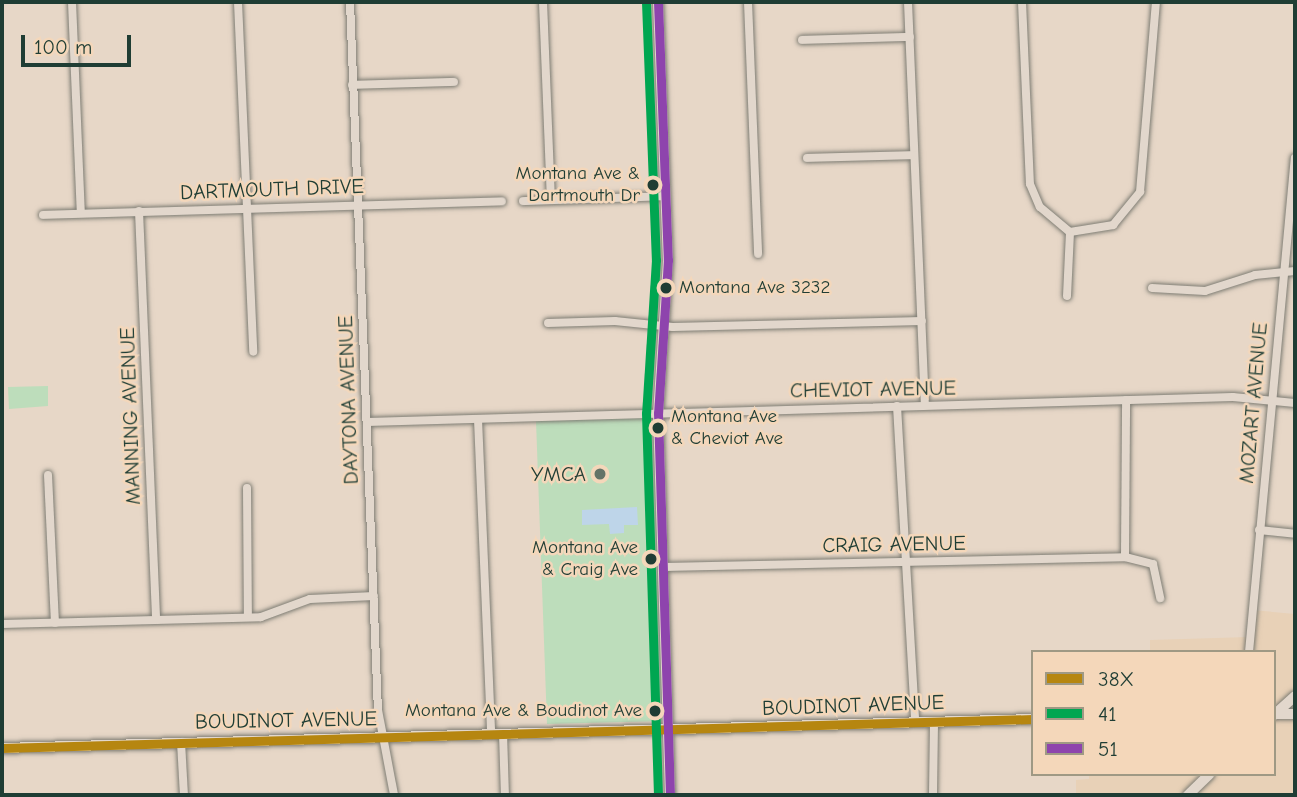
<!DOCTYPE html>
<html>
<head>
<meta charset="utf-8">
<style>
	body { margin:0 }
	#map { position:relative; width:1297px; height:797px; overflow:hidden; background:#e7d7c7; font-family:"Comic Neue",sans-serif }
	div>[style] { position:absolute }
	.built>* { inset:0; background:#e8d1b7 }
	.green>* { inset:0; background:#bdddbb }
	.water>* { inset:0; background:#bed5e9 }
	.roads { filter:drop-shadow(0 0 2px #7e7d74) drop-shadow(0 0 2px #7e7d74) }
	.street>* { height:8px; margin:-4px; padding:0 4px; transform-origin:4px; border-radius:4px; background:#e2d7cc }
	.secondary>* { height:10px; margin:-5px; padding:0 5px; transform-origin:5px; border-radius:5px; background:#e2d7cc }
	.bus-1>* { height:9px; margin:-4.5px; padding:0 4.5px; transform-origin:4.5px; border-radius:4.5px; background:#b68610 }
	.bus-2>* { height:9px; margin:-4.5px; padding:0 4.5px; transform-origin:4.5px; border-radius:4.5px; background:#00a651 }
	.bus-3>* { height:9px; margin:-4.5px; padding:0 4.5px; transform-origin:4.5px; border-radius:4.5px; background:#8e44ad }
	.dots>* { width:19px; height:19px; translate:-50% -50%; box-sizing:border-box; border:4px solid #f4d7ba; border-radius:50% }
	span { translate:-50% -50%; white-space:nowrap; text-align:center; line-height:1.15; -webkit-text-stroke:5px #f4d7ba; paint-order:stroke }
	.bus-label { font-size:19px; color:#1f3d34 }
	.right { translate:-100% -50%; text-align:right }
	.left { translate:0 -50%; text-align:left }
	.street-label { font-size:21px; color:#1f3d34 }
	.poi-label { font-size:21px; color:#1f3d34 }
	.frame { position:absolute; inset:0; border:4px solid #1f3d34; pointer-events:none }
	.legend { position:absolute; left:1031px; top:650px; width:245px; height:126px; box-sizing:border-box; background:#f4d7ba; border:2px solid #9f9984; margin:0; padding:9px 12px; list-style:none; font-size:21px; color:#1f3d34 }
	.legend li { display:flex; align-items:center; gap:14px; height:35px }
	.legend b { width:35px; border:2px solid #9f9984 }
	.scale { position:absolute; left:21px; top:35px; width:110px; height:32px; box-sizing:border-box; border:4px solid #1f3d34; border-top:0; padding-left:9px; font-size:21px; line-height:24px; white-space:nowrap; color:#1f3d34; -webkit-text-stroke:5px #f4d7ba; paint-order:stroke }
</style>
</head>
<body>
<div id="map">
	<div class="built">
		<div style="clip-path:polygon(1252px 610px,1295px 614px,1295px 794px,1076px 795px,1076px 780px,1089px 779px,1089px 774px,1274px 774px,1274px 652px,1150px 652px,1150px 640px,1249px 637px)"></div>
	</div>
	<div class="green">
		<div style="clip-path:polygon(48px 386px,48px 406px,9px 409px,8px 387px)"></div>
		<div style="clip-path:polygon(653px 417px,666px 721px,547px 724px,536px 421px)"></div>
	</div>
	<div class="water">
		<div style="clip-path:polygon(637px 507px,638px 525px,624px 525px,624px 533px,610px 534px,609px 524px,582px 525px,582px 510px)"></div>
	</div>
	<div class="roads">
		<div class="street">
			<div style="left:72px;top:2px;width:211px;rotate:87.6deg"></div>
			<div style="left:238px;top:2px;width:350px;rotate:87.5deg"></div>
			<div style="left:350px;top:2px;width:709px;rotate:87.74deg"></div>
			<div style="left:378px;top:710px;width:86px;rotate:79.3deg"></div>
			<div style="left:543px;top:2px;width:198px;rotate:87.7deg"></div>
			<div style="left:748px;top:2px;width:252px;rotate:87.7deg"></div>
			<div style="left:908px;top:2px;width:403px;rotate:87.6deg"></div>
			<div style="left:1022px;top:2px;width:182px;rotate:87.5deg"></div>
			<div style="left:1030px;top:184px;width:25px;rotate:67deg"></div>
			<div style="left:1040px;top:207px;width:39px;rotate:40deg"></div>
			<div style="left:802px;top:40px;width:108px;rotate:-1.6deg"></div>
			<div style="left:352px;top:85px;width:102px;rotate:-1.7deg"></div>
			<div style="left:807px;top:158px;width:107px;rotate:-1.6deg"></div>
			<div style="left:523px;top:201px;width:142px;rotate:-2deg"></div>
			<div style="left:139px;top:211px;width:409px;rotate:87.6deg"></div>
			<div style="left:43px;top:215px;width:459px;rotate:-1.7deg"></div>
			<div style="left:1070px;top:232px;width:44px;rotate:-9.2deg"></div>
			<div style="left:1113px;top:225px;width:43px;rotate:-50.7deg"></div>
			<div style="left:1140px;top:192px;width:191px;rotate:-85.2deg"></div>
			<div style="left:1152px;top:288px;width:53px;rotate:3.2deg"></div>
			<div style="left:1205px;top:291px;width:52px;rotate:-17.7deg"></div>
			<div style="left:1255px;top:275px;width:40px;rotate:-5.7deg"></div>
			<div style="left:1067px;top:296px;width:64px;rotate:-87.3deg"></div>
			<div style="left:548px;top:323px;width:67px;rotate:-1.7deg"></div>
			<div style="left:615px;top:321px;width:58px;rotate:5.9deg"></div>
			<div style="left:673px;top:327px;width:249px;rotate:-1.4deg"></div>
			<div style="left:897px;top:406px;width:317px;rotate:86.7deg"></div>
			<div style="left:478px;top:419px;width:314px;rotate:87.6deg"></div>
			<div style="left:367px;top:422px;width:866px;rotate:-1.65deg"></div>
			<div style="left:1233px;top:397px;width:62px;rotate:5.5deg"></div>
			<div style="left:48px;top:475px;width:148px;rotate:87.3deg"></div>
			<div style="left:247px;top:488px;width:129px;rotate:89.6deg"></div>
			<div style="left:1259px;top:530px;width:36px;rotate:6deg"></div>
			<div style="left:1125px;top:557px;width:157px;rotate:-89.6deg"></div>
			<div style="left:664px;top:567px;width:461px;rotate:-1.2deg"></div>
			<div style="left:1125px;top:557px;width:29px;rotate:14deg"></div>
			<div style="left:1153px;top:564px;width:35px;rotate:78deg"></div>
			<div style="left:2px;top:624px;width:259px;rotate:-1.5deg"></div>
			<div style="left:261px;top:617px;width:52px;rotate:-20.2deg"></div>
			<div style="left:310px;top:599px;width:64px;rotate:-2.7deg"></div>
			<div style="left:1249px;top:652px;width:496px;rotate:-84.7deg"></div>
			<div style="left:503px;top:733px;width:62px;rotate:88.2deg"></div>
			<div style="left:181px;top:742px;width:53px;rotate:86.8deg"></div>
			<div style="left:933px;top:795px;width:73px;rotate:-89.2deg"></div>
		</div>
		<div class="secondary">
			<div style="left:658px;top:2px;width:258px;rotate:87.8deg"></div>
			<div style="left:668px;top:260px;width:153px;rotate:93.7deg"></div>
			<div style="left:658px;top:413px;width:382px;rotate:88.2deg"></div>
			<div style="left:1274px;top:714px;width:21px"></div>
			<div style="left:1274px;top:715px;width:28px;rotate:-42deg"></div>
			<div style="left:2px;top:748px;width:1031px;rotate:-1.61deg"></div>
			<div style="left:1188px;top:795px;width:30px;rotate:-44deg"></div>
		</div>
	</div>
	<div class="bus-1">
		<div style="left:2px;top:748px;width:1031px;rotate:-1.61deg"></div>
	</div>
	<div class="bus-2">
		<div style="left:646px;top:2px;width:258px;rotate:87.8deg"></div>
		<div style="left:656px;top:260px;width:153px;rotate:93.7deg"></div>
		<div style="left:646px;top:413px;width:382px;rotate:88.2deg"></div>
	</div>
	<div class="bus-3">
		<div style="left:658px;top:2px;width:258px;rotate:87.8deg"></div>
		<div style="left:668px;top:260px;width:153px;rotate:93.7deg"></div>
		<div style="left:658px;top:413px;width:382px;rotate:88.2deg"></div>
	</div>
	<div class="dots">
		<div style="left:653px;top:185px;background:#1f3d34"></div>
		<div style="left:666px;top:288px;background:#1f3d34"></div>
		<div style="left:658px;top:428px;background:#1f3d34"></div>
		<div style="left:600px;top:474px;background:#657367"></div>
		<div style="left:651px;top:559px;background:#1f3d34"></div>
		<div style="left:655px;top:711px;background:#1f3d34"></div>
	</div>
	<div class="bus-label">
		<span class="right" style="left:640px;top:185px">Montana Ave &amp;<br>Dartmouth Dr</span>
		<span class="left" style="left:679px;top:288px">Montana Ave 3232</span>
		<span class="left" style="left:671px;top:428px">Montana Ave<br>&amp; Cheviot Ave</span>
		<span class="right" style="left:638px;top:559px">Montana Ave<br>&amp; Craig Ave</span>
		<span class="right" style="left:642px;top:711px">Montana Ave &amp; Boudinot Ave</span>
	</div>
	<div class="street-label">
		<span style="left:272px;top:189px;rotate:-2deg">DARTMOUTH DRIVE</span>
		<span style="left:873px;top:389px;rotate:-1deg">CHEVIOT AVENUE</span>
		<span style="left:348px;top:400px;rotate:-92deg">DAYTONA AVENUE</span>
		<span style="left:1253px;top:403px;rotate:-85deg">MOZART AVENUE</span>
		<span style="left:130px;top:416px;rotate:-92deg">MANNING AVENUE</span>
		<span style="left:894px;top:544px;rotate:-1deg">CRAIG AVENUE</span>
		<span style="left:853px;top:705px;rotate:-2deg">BOUDINOT AVENUE</span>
		<span style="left:286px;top:720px;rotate:-1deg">BOUDINOT AVENUE</span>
	</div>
	<div class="poi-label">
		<span class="right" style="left:586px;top:474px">YMCA</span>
	</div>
	<div class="frame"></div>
	<ul class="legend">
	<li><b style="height:9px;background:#b68610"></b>38X</li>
	<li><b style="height:9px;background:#00a651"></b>41</li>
	<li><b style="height:9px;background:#8e44ad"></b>51</li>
	</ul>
	<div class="scale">100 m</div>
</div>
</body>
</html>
